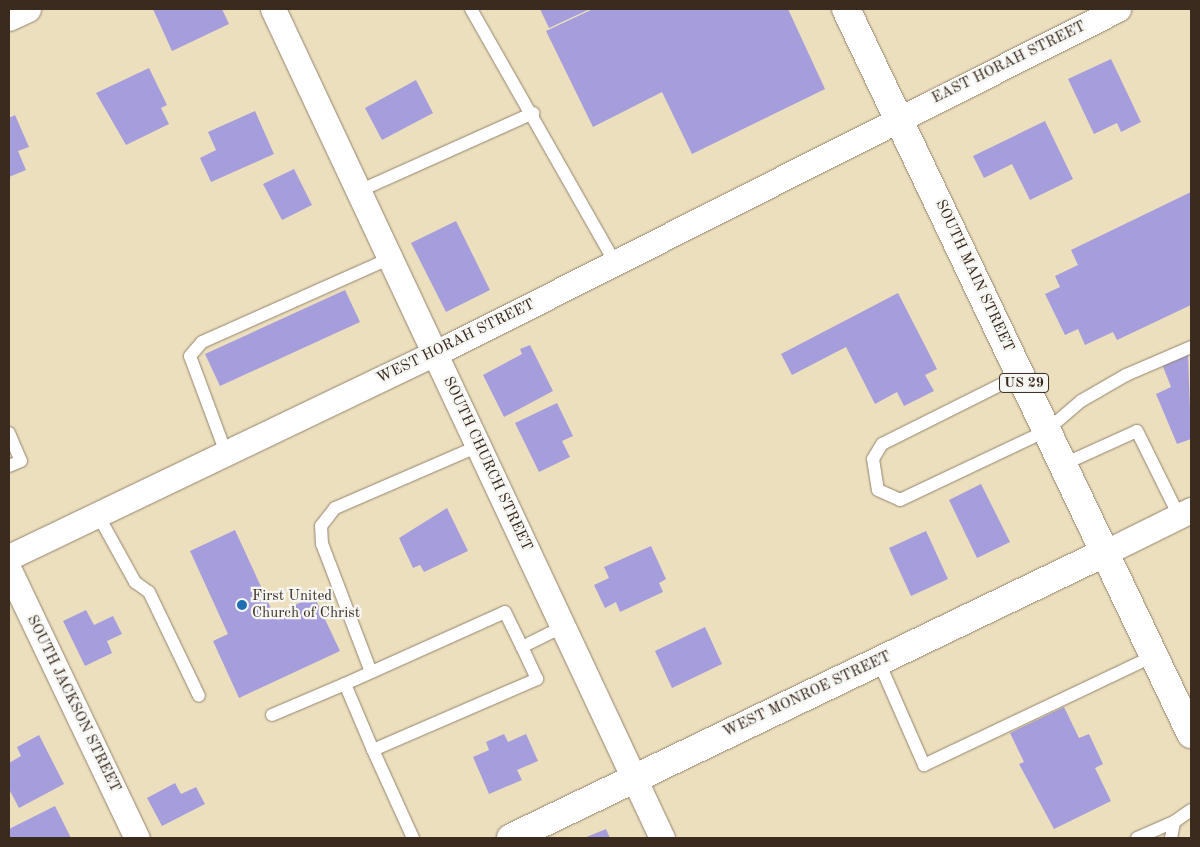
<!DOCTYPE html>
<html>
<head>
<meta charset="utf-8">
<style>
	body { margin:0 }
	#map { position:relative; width:1200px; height:847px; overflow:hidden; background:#ecdfbe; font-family:"Old Standard TT",serif }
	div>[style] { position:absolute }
	.building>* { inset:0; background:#a69edc }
	.roads { filter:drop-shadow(0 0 1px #94846e) drop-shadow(0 0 1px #94846e) }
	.lane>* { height:12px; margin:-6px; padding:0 6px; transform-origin:6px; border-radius:6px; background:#fff }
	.street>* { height:25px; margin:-12.5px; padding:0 12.5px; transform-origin:12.5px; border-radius:12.5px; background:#fff }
	.secondary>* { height:28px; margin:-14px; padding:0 14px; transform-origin:14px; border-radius:14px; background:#fff }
	.primary>* { height:28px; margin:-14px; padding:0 14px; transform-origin:14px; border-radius:14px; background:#fff }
	.dots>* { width:14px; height:14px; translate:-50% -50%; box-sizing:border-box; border:2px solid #f6f6f2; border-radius:50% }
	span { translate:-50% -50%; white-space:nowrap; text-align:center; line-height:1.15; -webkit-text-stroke:4.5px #f6f6f2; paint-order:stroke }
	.shield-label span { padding:1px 4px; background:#f6f6f2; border:1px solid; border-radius:4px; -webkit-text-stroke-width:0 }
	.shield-label { font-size:14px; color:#3b2a1e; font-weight:700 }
	.street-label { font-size:15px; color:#3b2a1e }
	.poi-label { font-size:15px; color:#3b2a1e }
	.left { translate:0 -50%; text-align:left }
	.frame { position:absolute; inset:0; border:10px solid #3b2a1e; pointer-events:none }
</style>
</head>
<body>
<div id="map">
	<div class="building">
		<div style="clip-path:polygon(153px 9px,222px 9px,229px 24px,172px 51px)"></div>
		<div style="clip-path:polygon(540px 9px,590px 9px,549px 28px)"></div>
		<div style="clip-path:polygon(593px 9px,788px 9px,825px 89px,692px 154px,662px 92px,593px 127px,546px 31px)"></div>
		<div style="clip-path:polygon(1111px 59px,1141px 122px,1121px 132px,1117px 123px,1094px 134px,1068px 79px)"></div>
		<div style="clip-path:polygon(149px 68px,167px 105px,161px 108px,169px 124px,126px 145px,96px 93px)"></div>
		<div style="clip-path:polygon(416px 80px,433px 113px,382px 140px,365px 108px)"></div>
		<div style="clip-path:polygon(255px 111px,274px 154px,211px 182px,200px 158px,216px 150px,208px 132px)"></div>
		<div style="clip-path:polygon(15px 115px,29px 147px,18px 151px,26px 170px,9px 177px,9px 118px)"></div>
		<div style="clip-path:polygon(1045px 121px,1073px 179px,1030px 200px,1012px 164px,984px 178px,973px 156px)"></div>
		<div style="clip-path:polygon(294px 169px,312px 205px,282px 220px,263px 184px)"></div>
		<div style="clip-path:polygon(1191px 192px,1191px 305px,1117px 340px,1113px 332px,1085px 345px,1078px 329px,1065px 335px,1045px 294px,1060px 287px,1055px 276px,1078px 265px,1071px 250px)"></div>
		<div style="clip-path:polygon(456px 221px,490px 290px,446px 312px,411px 243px)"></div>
		<div style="clip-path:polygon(345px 290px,360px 322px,220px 386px,205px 354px)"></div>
		<div style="clip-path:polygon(898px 293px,937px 369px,925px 375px,934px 391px,904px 406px,897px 392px,875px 404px,846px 347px,792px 375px,781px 354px)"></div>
		<div style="clip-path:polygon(530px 345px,553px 391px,504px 417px,483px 375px,522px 354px,520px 349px)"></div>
		<div style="clip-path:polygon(1188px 353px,1191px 439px,1177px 444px,1156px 394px,1171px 387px,1162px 364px)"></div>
		<div style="clip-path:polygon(557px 403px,573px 436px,562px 441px,570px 457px,539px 472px,515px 423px)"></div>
		<div style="clip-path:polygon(981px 484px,1010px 542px,977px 558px,949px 500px)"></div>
		<div style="clip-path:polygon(447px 508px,468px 551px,424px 572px,420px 565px,413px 568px,399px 538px)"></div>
		<div style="clip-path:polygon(235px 530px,274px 615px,314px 596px,340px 651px,239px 698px,213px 641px,228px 634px,190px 551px)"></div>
		<div style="clip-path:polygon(926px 531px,948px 579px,911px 596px,889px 548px)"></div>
		<div style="clip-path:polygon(651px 546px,666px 579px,659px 583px,663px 592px,620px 612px,616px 602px,605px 608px,594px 585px,609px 578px,604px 567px)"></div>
		<div style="clip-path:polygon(86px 610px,94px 625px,113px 616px,122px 634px,107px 641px,112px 653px,85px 666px,63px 621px)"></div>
		<div style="clip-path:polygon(705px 627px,722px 664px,672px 688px,655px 651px)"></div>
		<div style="clip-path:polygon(1064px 707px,1079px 738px,1089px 734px,1103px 764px,1095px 768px,1111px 801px,1054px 829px,1019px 764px,1024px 762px,1010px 733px)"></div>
		<div style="clip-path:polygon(504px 734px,508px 742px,526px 734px,538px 761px,517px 770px,522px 780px,489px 794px,473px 757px,489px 750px,486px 742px)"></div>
		<div style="clip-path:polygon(39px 735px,64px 784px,19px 808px,9px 789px,9px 763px,21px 756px,17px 747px)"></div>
		<div style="clip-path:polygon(175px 783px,181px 794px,196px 787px,205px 804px,162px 826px,147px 798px)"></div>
		<div style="clip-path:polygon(55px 806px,71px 838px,9px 838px,9px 829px)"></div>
		<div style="clip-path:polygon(606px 829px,610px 838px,584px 838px)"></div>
	</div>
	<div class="roads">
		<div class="lane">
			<div style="left:471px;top:9px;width:291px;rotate:60.4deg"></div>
			<div style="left:359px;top:191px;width:191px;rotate:-24.1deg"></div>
			<div style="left:1020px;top:375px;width:154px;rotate:153.4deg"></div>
			<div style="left:882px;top:444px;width:17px;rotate:121deg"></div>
			<div style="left:873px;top:459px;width:31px;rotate:81deg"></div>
			<div style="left:878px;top:490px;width:24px;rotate:24deg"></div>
			<div style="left:900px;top:500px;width:161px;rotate:-25.3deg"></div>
			<div style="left:1046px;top:431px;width:46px;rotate:-40.6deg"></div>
			<div style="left:1081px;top:401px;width:52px;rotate:-30deg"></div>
			<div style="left:1126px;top:375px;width:71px;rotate:-23.3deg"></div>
			<div style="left:9px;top:433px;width:30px;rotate:67deg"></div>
			<div style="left:21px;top:461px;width:13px;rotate:157deg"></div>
			<div style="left:226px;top:453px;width:103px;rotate:-110.4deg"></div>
			<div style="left:190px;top:356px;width:18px;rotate:-49deg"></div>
			<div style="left:202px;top:342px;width:207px;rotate:-24deg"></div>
			<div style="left:1062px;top:465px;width:82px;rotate:-24.4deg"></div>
			<div style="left:1137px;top:431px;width:95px;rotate:63.7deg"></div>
			<div style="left:98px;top:515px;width:77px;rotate:61.1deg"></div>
			<div style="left:135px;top:582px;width:17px;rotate:36deg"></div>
			<div style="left:149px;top:592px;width:115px;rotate:64.3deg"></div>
			<div style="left:878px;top:660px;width:115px;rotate:66.3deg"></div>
			<div style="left:924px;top:765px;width:255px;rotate:-25.4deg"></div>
			<div style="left:371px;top:672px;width:137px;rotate:-110.9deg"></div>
			<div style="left:322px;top:544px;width:18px;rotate:-93deg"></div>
			<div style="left:321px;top:526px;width:23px;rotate:-52deg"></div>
			<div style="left:335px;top:508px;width:156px;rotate:-23.4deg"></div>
			<div style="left:272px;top:715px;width:79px;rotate:-23deg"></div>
			<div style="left:373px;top:750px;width:72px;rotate:-113deg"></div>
			<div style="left:345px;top:684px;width:175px;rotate:-24.2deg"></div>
			<div style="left:505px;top:612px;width:39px;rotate:64deg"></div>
			<div style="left:413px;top:838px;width:97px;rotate:-114.4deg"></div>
			<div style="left:373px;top:750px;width:179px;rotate:-23.4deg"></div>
			<div style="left:537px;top:679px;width:35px;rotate:-115deg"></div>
			<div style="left:522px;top:647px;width:45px;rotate:-26.6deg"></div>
			<div style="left:1137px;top:838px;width:40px;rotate:-23.4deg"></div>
			<div style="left:1171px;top:838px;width:16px;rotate:-79deg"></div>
			<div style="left:1174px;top:822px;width:21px;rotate:-35deg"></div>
		</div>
		<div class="street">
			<div style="left:273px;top:9px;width:916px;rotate:64.86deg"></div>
			<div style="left:9px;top:18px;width:21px;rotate:-25deg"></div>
			<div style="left:1104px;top:553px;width:97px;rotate:-26.3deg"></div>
			<div style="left:9px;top:557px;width:484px;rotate:-25.6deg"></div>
			<div style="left:446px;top:348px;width:753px;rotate:-26.77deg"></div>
			<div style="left:9px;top:570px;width:297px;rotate:64.5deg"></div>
		</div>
		<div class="secondary">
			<div style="left:511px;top:838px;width:658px;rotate:-25.67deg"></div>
		</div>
		<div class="primary">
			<div style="left:846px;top:9px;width:803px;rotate:64.55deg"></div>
		</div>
	</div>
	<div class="dots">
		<div style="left:242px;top:605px;background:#1f6fb2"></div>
	</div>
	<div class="shield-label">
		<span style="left:1024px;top:383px">US 29</span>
	</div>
	<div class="street-label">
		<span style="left:1009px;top:63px;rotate:-26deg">EAST HORAH STREET</span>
		<span style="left:974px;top:276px;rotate:65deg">SOUTH MAIN STREET</span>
		<span style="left:456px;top:342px;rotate:-26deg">WEST HORAH STREET</span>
		<span style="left:487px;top:464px;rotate:65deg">SOUTH CHURCH STREET</span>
		<span style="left:807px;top:695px;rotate:-25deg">WEST MONROE STREET</span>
		<span style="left:73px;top:704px;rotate:64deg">SOUTH JACKSON STREET</span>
	</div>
	<div class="poi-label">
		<span class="left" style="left:252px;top:605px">First United<br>Church of Christ</span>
	</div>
	<div class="frame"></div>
</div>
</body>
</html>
